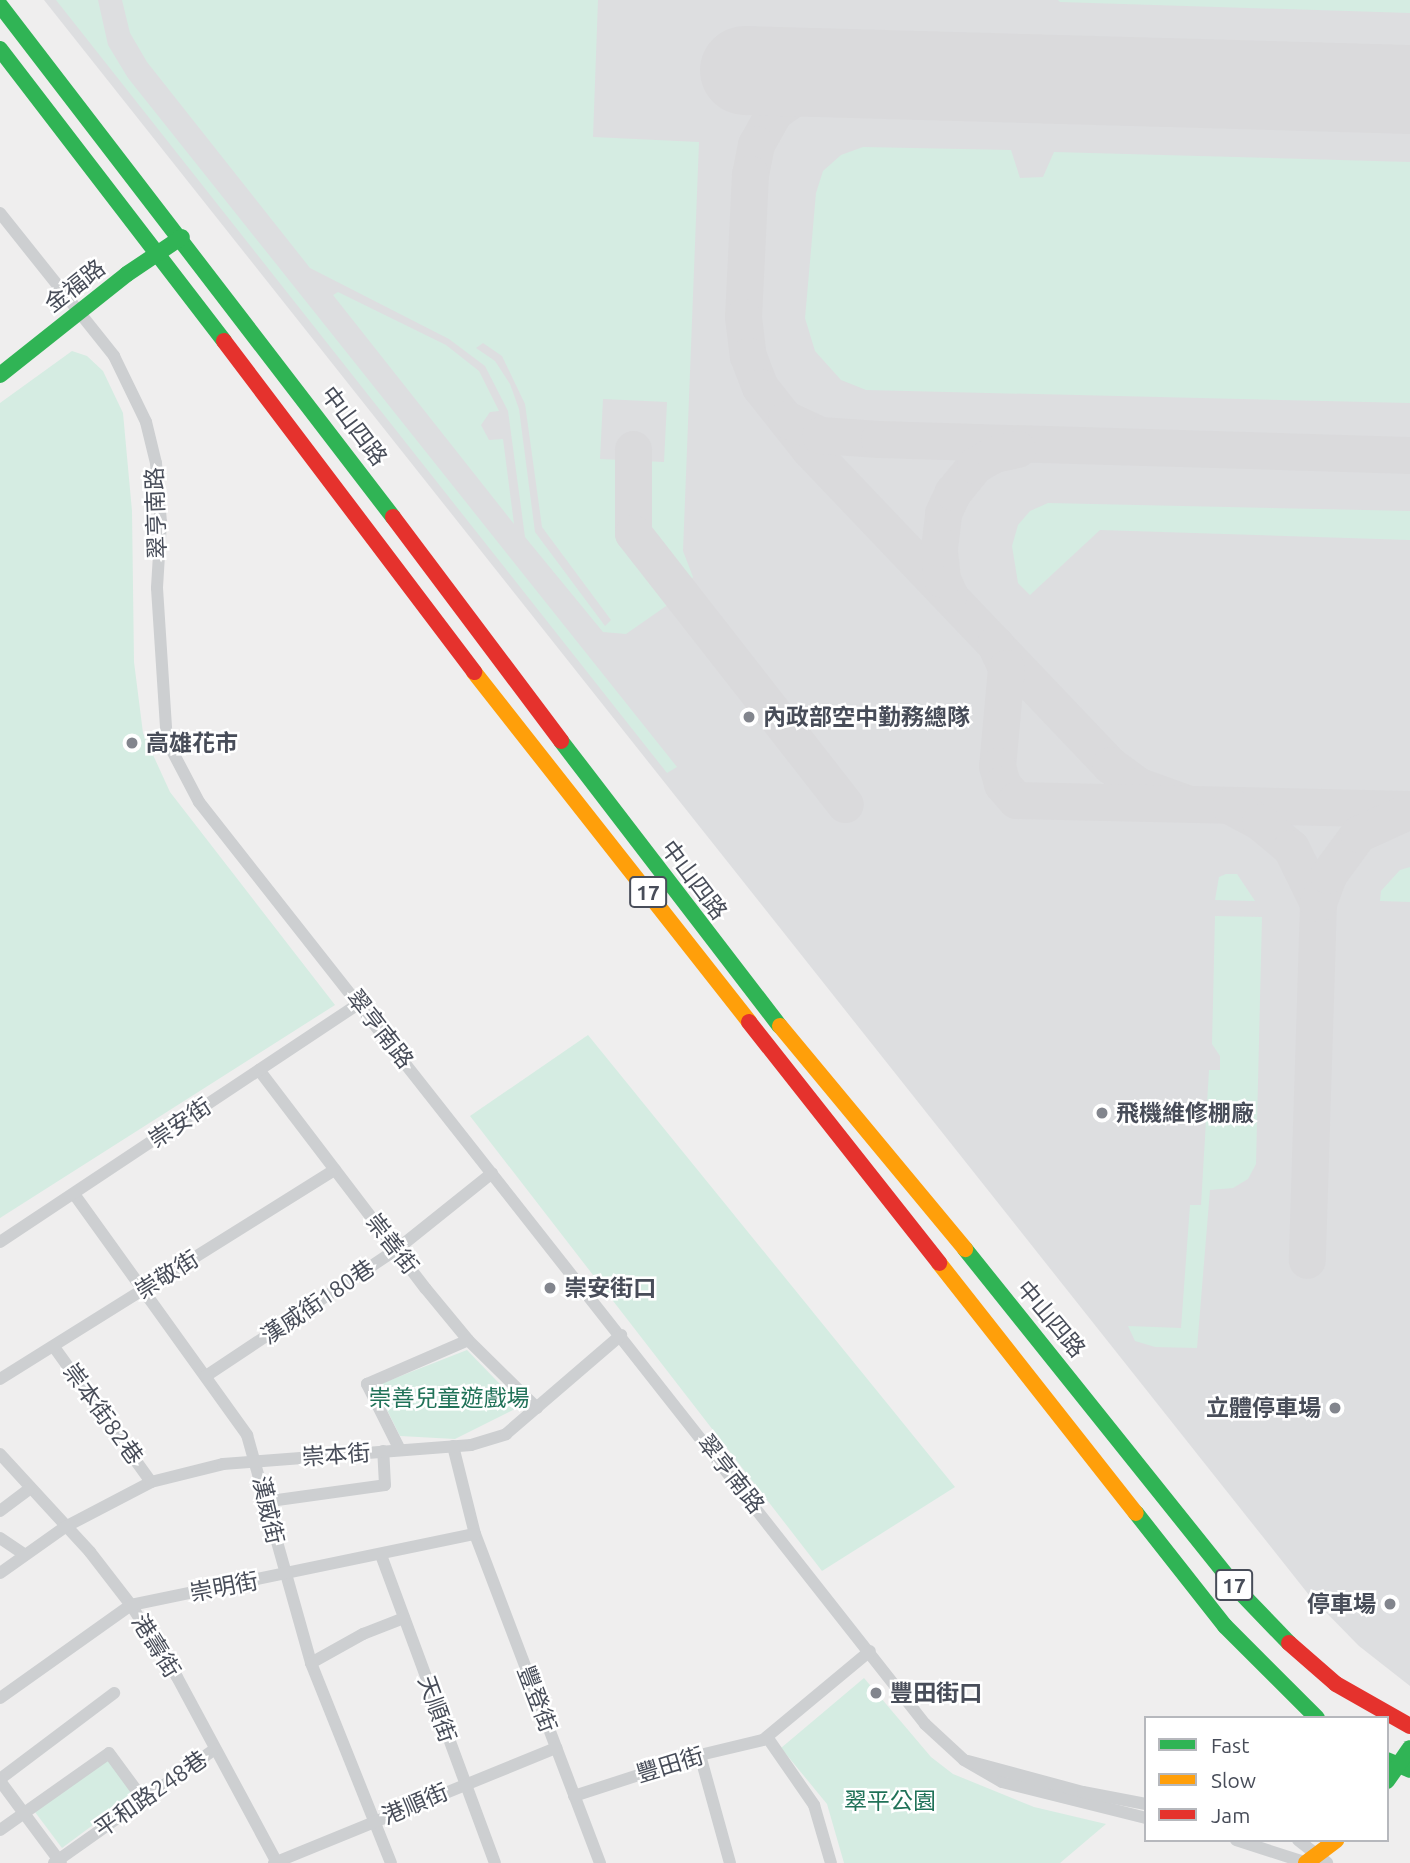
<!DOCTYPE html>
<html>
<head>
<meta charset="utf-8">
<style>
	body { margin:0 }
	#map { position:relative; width:1410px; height:1863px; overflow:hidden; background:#efeeee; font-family:Ubuntu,"Noto Sans TC",sans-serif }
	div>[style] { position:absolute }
	.airport>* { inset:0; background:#dddee0 }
	.green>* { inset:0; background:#d5ece2 }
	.taxiway>* { height:37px; margin:-18.5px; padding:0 18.5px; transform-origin:18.5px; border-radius:18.5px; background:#dadadc }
	.runway>* { height:89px; margin:-44.5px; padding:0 44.5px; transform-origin:44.5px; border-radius:44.5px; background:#dadadc }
	.street>* { height:12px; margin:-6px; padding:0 6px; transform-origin:6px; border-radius:6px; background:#cdcfd1 }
	.fast>* { height:16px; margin:-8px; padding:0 8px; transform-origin:8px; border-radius:8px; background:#30b455 }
	.slow>* { height:16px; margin:-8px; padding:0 8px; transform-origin:8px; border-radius:8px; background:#ff9f0a }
	.jam>* { height:16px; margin:-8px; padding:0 8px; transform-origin:8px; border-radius:8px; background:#e5322d }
	.dots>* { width:19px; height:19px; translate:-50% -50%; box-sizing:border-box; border:4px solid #fff; border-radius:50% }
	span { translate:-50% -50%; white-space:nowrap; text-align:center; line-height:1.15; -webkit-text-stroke:5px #fff; paint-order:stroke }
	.shield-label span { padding:2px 5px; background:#fff; border:2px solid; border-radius:5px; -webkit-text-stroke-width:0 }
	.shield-label { font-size:21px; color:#484d59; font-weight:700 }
	.street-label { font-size:23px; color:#484d59 }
	.poi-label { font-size:23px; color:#484d59; font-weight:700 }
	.left { translate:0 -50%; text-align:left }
	.right { translate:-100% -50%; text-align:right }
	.park-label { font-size:23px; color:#207258 }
	.legend { position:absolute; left:1144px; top:1716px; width:245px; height:126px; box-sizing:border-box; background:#fff; border:2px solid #b6b8bd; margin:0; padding:9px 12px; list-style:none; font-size:21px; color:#484d59 }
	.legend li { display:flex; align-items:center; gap:14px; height:35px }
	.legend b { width:35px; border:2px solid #b6b8bd }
</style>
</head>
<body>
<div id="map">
	<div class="airport">
		<div style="clip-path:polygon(44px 0,1410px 0,1410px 1686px,1359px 1646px,1309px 1595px)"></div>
	</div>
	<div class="green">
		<div style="clip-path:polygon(56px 0,98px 0,108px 45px,128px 78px,677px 767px,667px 773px)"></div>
		<div style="clip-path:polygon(evenodd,122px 0,598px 0,593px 137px,699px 142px,683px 551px,693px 577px,687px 586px,641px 527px,642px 461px,664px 462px,667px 402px,603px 399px,600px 459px,622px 460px,623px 534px,671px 597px,669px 604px,626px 634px,603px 632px,525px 537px,508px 411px,485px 366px,449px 339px,310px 268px,147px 62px,130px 33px,122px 0,483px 343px,502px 356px,525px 404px,542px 527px,611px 620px,605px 626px,535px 532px,519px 409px,510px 384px,495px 361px,476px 348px,483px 343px)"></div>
		<div style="clip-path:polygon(1058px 0,1410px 0,1410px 13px,1060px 2px)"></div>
		<div style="clip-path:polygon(863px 147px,1011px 150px,1020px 178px,1043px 177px,1054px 152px,1410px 162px,1410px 403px,866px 390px,841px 380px,815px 351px,805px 318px,816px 193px,823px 171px,841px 155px)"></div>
		<div style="clip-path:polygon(338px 292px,446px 345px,479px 371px,499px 411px,490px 412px,481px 425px,489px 440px,503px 439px,514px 524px,333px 295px)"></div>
		<div style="clip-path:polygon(72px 351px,87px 356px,103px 371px,123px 413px,132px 511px,134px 662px,143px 733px,170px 792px,335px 1005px,0 1218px,0 403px)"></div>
		<div style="clip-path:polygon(1048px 503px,1410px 511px,1410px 540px,1100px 530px,1030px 595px,1018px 583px,1012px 546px,1018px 525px,1030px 511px)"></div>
		<div style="clip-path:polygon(1410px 867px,1410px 902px,1380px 901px,1381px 891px,1400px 870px)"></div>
		<div style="clip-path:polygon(1226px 874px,1237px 874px,1255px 901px,1215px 900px,1219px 877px)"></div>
		<div style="clip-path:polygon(1215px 916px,1262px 917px,1256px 1164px,1248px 1179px,1233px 1188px,1210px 1190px,1197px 1348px,1155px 1347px,1135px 1341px,1128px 1326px,1181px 1328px,1190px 1205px,1201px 1205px,1209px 1070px,1220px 1070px,1220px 1056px,1212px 1044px)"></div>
		<div style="clip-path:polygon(588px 1035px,955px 1487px,822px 1571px,470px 1116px)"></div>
		<div style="clip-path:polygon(467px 1350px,521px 1406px,455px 1439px,400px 1436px,375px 1386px)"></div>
		<div style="clip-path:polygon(864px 1678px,931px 1757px,953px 1774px,1034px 1807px,1106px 1824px,1060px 1863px,844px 1863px,827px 1804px,781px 1748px)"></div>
		<div style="clip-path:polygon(107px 1755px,136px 1793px,62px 1848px,32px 1808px)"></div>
	</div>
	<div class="taxiway">
		<div style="left:869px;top:74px;width:63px;rotate:167.1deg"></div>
		<div style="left:808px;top:88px;width:42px;rotate:144.8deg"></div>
		<div style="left:774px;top:112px;width:37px;rotate:119deg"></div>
		<div style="left:756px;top:144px;width:31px;rotate:101deg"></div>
		<div style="left:750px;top:174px;width:143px;rotate:92.8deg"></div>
		<div style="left:743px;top:317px;width:39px;rotate:83deg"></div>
		<div style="left:748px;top:356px;width:33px;rotate:69deg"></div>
		<div style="left:760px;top:387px;width:80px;rotate:51.6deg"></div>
		<div style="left:810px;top:450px;width:435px;rotate:46.4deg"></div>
		<div style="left:1110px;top:765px;width:36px;rotate:36deg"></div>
		<div style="left:1139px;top:786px;width:48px;rotate:19.6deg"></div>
		<div style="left:786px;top:419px;width:38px;rotate:25deg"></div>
		<div style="left:820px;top:435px;width:59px;rotate:3.9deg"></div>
		<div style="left:879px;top:439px;width:531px;rotate:1.73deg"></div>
		<div style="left:633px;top:449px;width:84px;rotate:90deg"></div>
		<div style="left:633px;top:533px;width:344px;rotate:52deg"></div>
		<div style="left:949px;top:594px;width:17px;rotate:-115deg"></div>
		<div style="left:942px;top:579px;width:31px;rotate:-96deg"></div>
		<div style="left:939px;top:548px;width:35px;rotate:-83deg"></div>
		<div style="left:943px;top:513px;width:23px;rotate:-65deg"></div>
		<div style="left:953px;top:492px;width:35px;rotate:-51deg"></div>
		<div style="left:975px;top:465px;width:22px;rotate:-30deg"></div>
		<div style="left:994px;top:454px;width:24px;rotate:-12deg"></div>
		<div style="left:995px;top:644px;width:26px;rotate:65deg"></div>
		<div style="left:1006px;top:668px;width:98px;rotate:95.2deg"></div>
		<div style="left:997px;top:766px;width:19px;rotate:74deg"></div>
		<div style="left:1002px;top:784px;width:21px;rotate:49deg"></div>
		<div style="left:1016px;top:800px;width:394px;rotate:1.3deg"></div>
		<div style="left:1230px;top:806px;width:34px;rotate:28deg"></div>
		<div style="left:1260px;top:822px;width:40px;rotate:40deg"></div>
		<div style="left:1291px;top:848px;width:61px;rotate:63.9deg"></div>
		<div style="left:1318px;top:903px;width:357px;rotate:91.8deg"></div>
		<div style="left:1318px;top:903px;width:30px;rotate:-70deg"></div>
		<div style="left:1328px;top:875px;width:51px;rotate:-53.8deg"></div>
		<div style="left:1358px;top:834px;width:51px;rotate:-24.5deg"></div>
	</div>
	<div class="runway">
		<div style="left:744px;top:70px;width:666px;rotate:1.63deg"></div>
	</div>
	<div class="street">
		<div style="left:0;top:213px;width:183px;rotate:51.4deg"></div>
		<div style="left:114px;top:356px;width:73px;rotate:64.1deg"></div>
		<div style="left:146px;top:422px;width:42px;rotate:76.3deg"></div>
		<div style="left:156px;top:463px;width:59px;rotate:85.2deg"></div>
		<div style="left:161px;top:522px;width:66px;rotate:93.5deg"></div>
		<div style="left:157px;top:588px;width:153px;rotate:86.3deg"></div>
		<div style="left:167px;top:741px;width:69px;rotate:62.3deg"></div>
		<div style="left:199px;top:802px;width:1174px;rotate:51.78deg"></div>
		<div style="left:925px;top:1724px;width:53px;rotate:42.7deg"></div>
		<div style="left:964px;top:1760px;width:44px;rotate:30.1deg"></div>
		<div style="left:1002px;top:1782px;width:148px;rotate:14deg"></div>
		<div style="left:259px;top:1070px;width:275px;rotate:52.7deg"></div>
		<div style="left:426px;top:1289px;width:66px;rotate:50.5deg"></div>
		<div style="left:468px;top:1340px;width:97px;rotate:44.6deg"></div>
		<div style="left:74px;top:1194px;width:297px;rotate:54.3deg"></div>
		<div style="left:247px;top:1435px;width:237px;rotate:74.3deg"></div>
		<div style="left:311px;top:1663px;width:215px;rotate:68.2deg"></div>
		<div style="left:0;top:1242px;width:432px;rotate:-33.6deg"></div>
		<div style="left:54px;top:1347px;width:166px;rotate:54.3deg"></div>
		<div style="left:206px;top:1376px;width:228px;rotate:-33.6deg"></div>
		<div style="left:396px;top:1250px;width:123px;rotate:-38.7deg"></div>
		<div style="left:0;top:1379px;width:395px;rotate:-32deg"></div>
		<div style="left:453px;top:1446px;width:91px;rotate:76deg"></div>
		<div style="left:475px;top:1534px;width:352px;rotate:69.2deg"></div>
		<div style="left:400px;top:1450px;width:74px;rotate:-116.6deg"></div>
		<div style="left:367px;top:1384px;width:110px;rotate:-23.5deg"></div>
		<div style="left:0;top:1454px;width:133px;rotate:47.4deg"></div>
		<div style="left:90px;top:1552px;width:67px;rotate:52.3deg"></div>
		<div style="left:131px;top:1605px;width:85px;rotate:57.4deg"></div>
		<div style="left:177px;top:1677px;width:211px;rotate:61.7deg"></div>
		<div style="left:263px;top:1502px;width:123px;rotate:-7.9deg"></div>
		<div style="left:385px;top:1485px;width:34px;rotate:-93deg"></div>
		<div style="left:0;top:1511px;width:36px;rotate:-37deg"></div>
		<div style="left:0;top:1538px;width:30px;rotate:34deg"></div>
		<div style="left:381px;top:1555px;width:328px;rotate:69.7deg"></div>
		<div style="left:0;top:1573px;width:80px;rotate:-35.3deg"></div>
		<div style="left:65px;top:1527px;width:97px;rotate:-27.6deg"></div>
		<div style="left:151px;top:1482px;width:74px;rotate:-14deg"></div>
		<div style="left:223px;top:1464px;width:249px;rotate:-4.4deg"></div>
		<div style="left:471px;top:1445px;width:37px;rotate:-17deg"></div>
		<div style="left:506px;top:1434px;width:152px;rotate:-40.7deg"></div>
		<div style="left:311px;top:1663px;width:60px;rotate:-29.1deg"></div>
		<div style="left:363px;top:1634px;width:44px;rotate:-21.3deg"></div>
		<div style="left:0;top:1698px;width:161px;rotate:-35.4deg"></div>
		<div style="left:131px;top:1605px;width:351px;rotate:-11.7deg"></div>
		<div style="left:767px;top:1737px;width:83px;rotate:55.3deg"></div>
		<div style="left:814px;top:1805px;width:60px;rotate:73.7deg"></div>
		<div style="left:700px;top:1755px;width:112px;rotate:74.5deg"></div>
		<div style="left:968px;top:1761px;width:119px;rotate:15.1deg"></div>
		<div style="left:1083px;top:1792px;width:64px;rotate:10.8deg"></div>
		<div style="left:0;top:1779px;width:143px;rotate:-37deg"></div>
		<div style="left:0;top:1781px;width:102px;rotate:53.4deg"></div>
		<div style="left:574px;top:1796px;width:133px;rotate:-18deg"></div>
		<div style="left:700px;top:1755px;width:65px;rotate:-13.4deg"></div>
		<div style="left:763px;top:1740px;width:139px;rotate:-39.8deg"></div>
		<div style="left:0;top:1830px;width:133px;rotate:-35.2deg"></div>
		<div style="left:109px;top:1753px;width:56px;rotate:53.7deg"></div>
		<div style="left:1236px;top:1840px;width:75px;rotate:17.9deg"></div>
		<div style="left:1298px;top:1840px;width:37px;rotate:38deg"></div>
		<div style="left:54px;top:1863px;width:197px;rotate:-35.3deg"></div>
		<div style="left:274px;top:1863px;width:305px;rotate:-22.2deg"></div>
	</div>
	<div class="fast">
		<div style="left:0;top:5px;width:645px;rotate:52.49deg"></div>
		<div style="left:0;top:49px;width:368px;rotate:52.5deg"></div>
		<div style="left:0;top:375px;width:162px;rotate:-38.5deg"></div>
		<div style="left:127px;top:274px;width:66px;rotate:-33.9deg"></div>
		<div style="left:561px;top:741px;width:359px;rotate:52.5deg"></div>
		<div style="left:965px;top:1249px;width:435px;rotate:51.3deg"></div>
		<div style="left:1237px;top:1589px;width:75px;rotate:46.1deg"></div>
		<div style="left:1136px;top:1513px;width:144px;rotate:51.8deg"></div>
		<div style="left:1225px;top:1626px;width:130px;rotate:45deg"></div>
		<div style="left:1387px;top:1760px;width:25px;rotate:23deg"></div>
		<div style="left:1387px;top:1781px;width:40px;rotate:-55.1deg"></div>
	</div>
	<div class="slow">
		<div style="left:474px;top:672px;width:445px;rotate:51.8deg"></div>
		<div style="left:780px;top:1026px;width:290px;rotate:50.3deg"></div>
		<div style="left:939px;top:1263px;width:318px;rotate:51.8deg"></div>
		<div style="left:1306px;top:1863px;width:38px;rotate:-37deg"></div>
	</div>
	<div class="jam">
		<div style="left:224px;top:341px;width:415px;rotate:52.9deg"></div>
		<div style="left:393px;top:517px;width:280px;rotate:53.1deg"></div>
		<div style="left:749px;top:1022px;width:307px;rotate:51.7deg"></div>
		<div style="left:1289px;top:1643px;width:62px;rotate:41.1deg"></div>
		<div style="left:1336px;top:1684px;width:85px;rotate:29.6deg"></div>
	</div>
	<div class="dots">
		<div style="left:749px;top:717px;background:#82858d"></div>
		<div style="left:132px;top:743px;background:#82858d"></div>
		<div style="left:1102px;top:1113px;background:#82858d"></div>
		<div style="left:550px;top:1288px;background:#82858d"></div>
		<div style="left:1335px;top:1408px;background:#82858d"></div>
		<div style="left:1390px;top:1604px;background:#82858d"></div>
		<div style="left:876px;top:1693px;background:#82858d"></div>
	</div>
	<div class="shield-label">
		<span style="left:648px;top:892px">17</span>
		<span style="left:1234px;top:1585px">17</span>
	</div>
	<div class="street-label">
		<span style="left:75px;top:286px;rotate:-38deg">金福路</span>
		<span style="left:354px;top:426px;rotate:53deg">中山四路</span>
		<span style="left:156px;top:513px;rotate:-92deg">翠亨南路</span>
		<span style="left:694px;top:880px;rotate:53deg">中山四路</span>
		<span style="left:380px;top:1029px;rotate:52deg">翠亨南路</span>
		<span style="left:180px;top:1123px;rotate:-34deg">崇安街</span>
		<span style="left:392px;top:1244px;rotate:52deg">崇善街</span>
		<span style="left:167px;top:1275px;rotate:-32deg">崇敬街</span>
		<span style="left:318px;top:1302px;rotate:-34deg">漢威街180巷</span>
		<span style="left:1051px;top:1319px;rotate:50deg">中山四路</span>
		<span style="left:103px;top:1414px;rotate:54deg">崇本街82巷</span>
		<span style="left:336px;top:1455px;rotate:-4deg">崇本街</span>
		<span style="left:731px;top:1474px;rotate:52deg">翠亨南路</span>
		<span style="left:268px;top:1510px;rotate:77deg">漢威街</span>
		<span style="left:224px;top:1587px;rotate:-11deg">崇明街</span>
		<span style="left:156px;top:1646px;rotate:58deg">港壽街</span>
		<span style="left:537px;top:1699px;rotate:69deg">豐登街</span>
		<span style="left:437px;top:1709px;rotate:70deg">天順街</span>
		<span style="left:670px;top:1765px;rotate:-17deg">豐田街</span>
		<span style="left:151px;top:1794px;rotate:-35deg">平和路248巷</span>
		<span style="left:415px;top:1804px;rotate:-23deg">港順街</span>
	</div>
	<div class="poi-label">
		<span class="left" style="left:763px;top:717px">內政部空中勤務總隊</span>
		<span class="left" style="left:146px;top:743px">高雄花市</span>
		<span class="left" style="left:1116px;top:1113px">飛機維修棚廠</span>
		<span class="left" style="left:564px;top:1288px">崇安街口</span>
		<span class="right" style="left:1321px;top:1408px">立體停車場</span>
		<span class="right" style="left:1376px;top:1604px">停車場</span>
		<span class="left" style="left:890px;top:1693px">豐田街口</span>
	</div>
	<div class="park-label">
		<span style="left:449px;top:1398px">崇善兒童遊戲場</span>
		<span style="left:890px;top:1801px">翠平公園</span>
	</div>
	<ul class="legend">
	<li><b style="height:9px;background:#30b455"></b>Fast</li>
	<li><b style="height:9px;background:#ff9f0a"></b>Slow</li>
	<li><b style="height:9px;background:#e5322d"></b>Jam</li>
	</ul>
</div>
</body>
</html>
